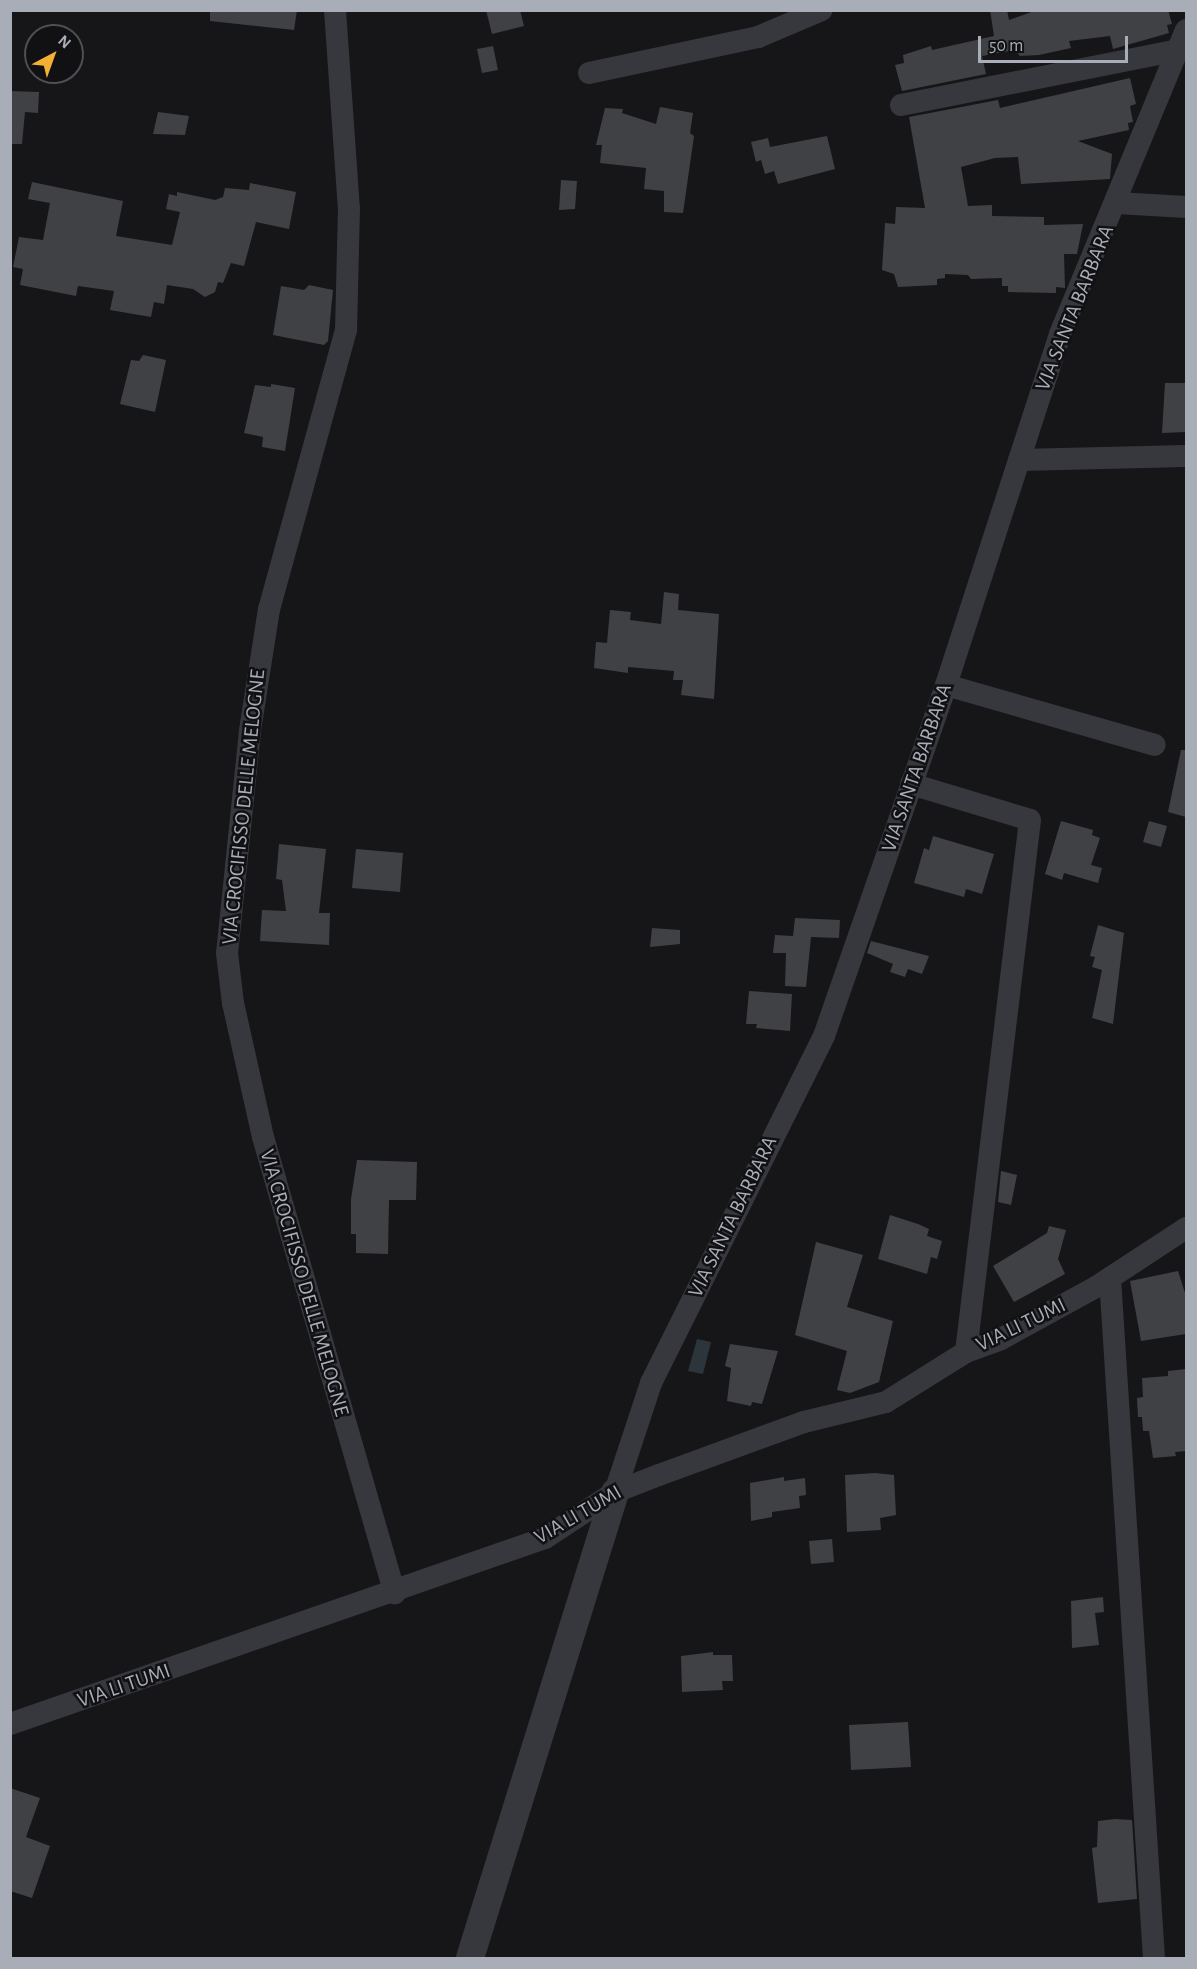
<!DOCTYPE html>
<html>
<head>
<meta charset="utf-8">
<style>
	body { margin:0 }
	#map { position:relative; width:1197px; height:1969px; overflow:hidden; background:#161618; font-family:"Alegreya Sans",sans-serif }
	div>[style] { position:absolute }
	.water>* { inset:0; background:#2c353c }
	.building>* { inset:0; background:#404145 }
	.minor>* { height:22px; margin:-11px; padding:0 11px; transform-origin:11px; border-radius:11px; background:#37383d }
	.tertiary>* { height:28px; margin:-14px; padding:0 14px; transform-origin:14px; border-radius:14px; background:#37383d }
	span { translate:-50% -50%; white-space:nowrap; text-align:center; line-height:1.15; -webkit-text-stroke:5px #111113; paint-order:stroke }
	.street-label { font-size:21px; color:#a8adb8 }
	.frame { position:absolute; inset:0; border:12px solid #a8adb8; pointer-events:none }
	.north { position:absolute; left:24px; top:24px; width:60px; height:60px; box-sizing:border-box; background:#111113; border:2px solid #4d4f55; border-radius:50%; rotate:41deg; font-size:16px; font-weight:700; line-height:24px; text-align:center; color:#a8adb8 }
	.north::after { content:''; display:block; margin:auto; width:21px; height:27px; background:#f2b134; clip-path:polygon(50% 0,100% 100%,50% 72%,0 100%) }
	.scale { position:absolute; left:978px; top:36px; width:150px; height:27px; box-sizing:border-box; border:3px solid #a8adb8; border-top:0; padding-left:8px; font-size:18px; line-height:21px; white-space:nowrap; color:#a8adb8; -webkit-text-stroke:4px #111113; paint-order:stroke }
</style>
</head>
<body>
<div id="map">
	<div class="water">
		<div style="clip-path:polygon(697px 1339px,711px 1342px,703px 1374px,688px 1371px)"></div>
	</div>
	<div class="building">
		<div style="clip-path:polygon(210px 10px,297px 10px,294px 30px,210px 21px)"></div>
		<div style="clip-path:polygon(486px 10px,520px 10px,524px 26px,492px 34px)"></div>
		<div style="clip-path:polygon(990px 10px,1007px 10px,1009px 20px,1037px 10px,1168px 10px,1172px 24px,1167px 25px,1169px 33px,1113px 49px,1110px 36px,1069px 41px,1071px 48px,1039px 55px,1020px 56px,1015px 50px,982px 56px,986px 74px,902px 91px,895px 65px,904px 63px,903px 55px,931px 46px,932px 50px,994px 36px)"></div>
		<div style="clip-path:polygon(493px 46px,498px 70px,482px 73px,477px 49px)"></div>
		<div style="clip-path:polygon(1130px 78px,1136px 104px,1130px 106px,1133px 122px,1128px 123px,1129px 130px,1078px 141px,1112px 154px,1110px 179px,1021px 184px,1018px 157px,995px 158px,961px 167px,968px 206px,992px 205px,992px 216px,1044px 217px,1044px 225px,1083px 224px,1077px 254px,1064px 254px,1065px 288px,1056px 287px,1056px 293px,1008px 292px,1008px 286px,1002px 286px,1002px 278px,971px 279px,968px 275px,945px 274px,945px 278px,937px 279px,937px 285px,898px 287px,894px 274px,882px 270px,885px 223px,895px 224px,896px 207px,925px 208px,909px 117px,998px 100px,1000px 108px)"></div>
		<div style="clip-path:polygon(10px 91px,39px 92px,38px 113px,25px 112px,22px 144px,10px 144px)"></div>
		<div style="clip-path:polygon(660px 107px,693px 113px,690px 133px,694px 136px,683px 213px,664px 212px,664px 191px,644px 189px,646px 168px,600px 163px,602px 145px,596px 145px,605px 108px,623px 109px,622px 113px,656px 124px)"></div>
		<div style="clip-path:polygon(158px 112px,189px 116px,185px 135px,153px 134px)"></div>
		<div style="clip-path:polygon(827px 136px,835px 169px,778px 184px,774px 171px,765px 174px,761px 160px,756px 162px,751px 142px,768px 138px,770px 147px)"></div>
		<div style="clip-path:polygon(561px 180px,577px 181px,575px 209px,559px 210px)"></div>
		<div style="clip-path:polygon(32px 182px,123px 201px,116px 236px,172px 245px,180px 212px,166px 209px,169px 194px,177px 196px,177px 192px,215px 200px,223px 197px,225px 188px,249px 190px,250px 183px,296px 192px,289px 229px,256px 222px,244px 266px,231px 263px,223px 283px,218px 282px,215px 292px,205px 297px,193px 289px,167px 285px,164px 304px,154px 302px,151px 317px,110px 310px,114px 291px,78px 286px,76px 296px,20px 285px,23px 269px,13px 267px,19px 237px,43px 240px,50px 203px,28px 199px)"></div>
		<div style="clip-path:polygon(309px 285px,333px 290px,328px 341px,324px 345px,273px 335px,281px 286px,304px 290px)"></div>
		<div style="clip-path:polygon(143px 355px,166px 360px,155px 412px,120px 404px,131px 360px,139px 361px)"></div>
		<div style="clip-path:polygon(1165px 383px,1186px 383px,1186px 432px,1162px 433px)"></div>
		<div style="clip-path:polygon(271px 384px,295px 388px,285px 451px,262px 447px,263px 437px,244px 433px,255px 385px,271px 387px)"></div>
		<div style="clip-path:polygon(664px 592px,679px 594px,678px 610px,719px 614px,714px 699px,681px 695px,683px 680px,673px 680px,674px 671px,628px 667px,628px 673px,594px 668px,596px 642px,607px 643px,610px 610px,631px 612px,630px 620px,661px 624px)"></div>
		<div style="clip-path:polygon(1181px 750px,1186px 750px,1186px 817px,1168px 812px)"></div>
		<div style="clip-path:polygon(1061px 821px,1093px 830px,1092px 835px,1100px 838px,1091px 865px,1102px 868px,1098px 883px,1064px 873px,1062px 880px,1045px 874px)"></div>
		<div style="clip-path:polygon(1149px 821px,1167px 826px,1161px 847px,1143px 842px)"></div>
		<div style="clip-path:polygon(933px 836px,994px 854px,982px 894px,966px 889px,964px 897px,914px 883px,924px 848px,929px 850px)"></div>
		<div style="clip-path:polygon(279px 844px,326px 849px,319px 913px,330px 913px,329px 945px,260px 941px,262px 910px,286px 911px,282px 880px,276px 879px)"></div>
		<div style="clip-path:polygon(356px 849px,403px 853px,400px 892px,352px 888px)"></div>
		<div style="clip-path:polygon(795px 918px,840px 920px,839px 938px,811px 937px,806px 987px,785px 986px,786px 953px,773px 953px,775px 935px,793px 936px)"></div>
		<div style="clip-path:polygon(1098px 925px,1124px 933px,1113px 1024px,1092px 1018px,1102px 970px,1092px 967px,1095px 957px,1090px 956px)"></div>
		<div style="clip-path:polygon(652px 928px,680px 930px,680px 944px,650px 947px)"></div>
		<div style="clip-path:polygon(871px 941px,929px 956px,922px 974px,908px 969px,905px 977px,890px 972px,893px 964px,867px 953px)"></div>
		<div style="clip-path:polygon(749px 991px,792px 994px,790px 1031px,756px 1028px,757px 1024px,746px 1024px)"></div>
		<div style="clip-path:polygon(357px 1160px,417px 1162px,416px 1200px,389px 1200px,388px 1254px,356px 1253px,356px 1234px,351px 1234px,351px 1199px)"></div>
		<div style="clip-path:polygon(1001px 1171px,1017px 1175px,1011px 1205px,998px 1202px)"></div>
		<div style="clip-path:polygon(890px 1215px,918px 1224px,929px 1229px,927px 1236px,942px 1241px,937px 1259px,931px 1257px,927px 1274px,878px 1259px)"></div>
		<div style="clip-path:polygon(1049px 1226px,1066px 1230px,1058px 1259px,1065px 1274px,1014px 1302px,993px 1266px,1047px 1233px)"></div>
		<div style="clip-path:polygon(816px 1242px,863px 1255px,847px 1307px,893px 1321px,879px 1382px,850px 1393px,837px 1390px,847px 1351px,795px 1335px)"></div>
		<div style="clip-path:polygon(1178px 1271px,1186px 1296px,1186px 1334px,1141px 1341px,1130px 1281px)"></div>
		<div style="clip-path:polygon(730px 1344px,778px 1351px,762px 1404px,752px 1402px,751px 1406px,727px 1401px,731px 1368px,725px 1366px)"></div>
		<div style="clip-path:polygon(1186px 1369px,1186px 1451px,1175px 1452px,1176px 1456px,1153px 1458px,1149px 1431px,1143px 1431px,1142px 1417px,1138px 1417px,1137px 1398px,1143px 1397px,1142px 1378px,1168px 1376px,1168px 1371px)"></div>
		<div style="clip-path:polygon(875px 1473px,894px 1475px,896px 1515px,880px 1518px,881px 1530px,847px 1532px,845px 1475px)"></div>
		<div style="clip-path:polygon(784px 1477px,784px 1481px,805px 1478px,806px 1495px,799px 1496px,800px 1508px,772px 1512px,772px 1517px,751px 1521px,750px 1483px)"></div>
		<div style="clip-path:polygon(832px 1539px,834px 1562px,811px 1564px,809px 1541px)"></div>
		<div style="clip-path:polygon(1103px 1597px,1104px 1612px,1095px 1613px,1099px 1645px,1072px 1648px,1071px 1601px)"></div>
		<div style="clip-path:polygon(713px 1652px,713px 1655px,732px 1655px,733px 1681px,722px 1681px,723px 1690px,682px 1692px,681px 1656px)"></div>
		<div style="clip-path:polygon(908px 1722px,911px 1767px,851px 1770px,849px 1725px)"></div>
		<div style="clip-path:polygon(10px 1788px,40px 1798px,26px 1837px,50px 1846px,32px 1898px,10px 1891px)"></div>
		<div style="clip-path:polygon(1115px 1819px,1132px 1820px,1137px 1899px,1098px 1903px,1092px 1848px,1097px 1847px,1098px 1821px)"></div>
	</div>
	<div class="minor">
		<div style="left:335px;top:10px;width:198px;rotate:86deg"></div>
		<div style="left:349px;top:208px;width:122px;rotate:91.4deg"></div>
		<div style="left:346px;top:330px;width:289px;rotate:105.4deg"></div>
		<div style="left:269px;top:609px;width:123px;rotate:98.9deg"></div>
		<div style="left:250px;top:731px;width:223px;rotate:95.9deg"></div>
		<div style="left:227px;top:953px;width:50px;rotate:83.2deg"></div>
		<div style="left:233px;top:1003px;width:137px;rotate:77.4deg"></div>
		<div style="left:263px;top:1137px;width:475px;rotate:73.9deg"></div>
		<div style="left:589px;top:73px;width:173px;rotate:-12deg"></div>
		<div style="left:758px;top:37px;width:69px;rotate:-22.9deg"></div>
		<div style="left:901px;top:105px;width:283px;rotate:-11.2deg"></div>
		<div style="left:1117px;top:203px;width:69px;rotate:3.3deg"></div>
		<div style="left:1019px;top:460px;width:167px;rotate:-1.4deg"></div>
		<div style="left:946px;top:685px;width:217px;rotate:16deg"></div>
		<div style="left:911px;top:784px;width:124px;rotate:16.8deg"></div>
		<div style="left:1030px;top:820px;width:536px;rotate:96.86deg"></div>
		<div style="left:1110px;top:1278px;width:681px;rotate:86.3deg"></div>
		<div style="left:615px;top:1492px;width:115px;rotate:-71.7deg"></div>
		<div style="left:651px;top:1383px;width:388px;rotate:-63.5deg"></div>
		<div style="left:824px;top:1036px;width:372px;rotate:-70.8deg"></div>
		<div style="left:946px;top:685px;width:369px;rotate:-72deg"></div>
		<div style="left:1060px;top:334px;width:329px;rotate:-67.5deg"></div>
		<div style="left:10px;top:1724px;width:566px;rotate:-19.17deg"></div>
		<div style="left:545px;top:1538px;width:84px;rotate:-33.3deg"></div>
		<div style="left:615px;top:1492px;width:47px;rotate:-21.1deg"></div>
		<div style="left:659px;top:1475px;width:154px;rotate:-20.1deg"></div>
		<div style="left:804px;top:1422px;width:84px;rotate:-13.7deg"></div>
		<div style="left:886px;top:1402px;width:94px;rotate:-32deg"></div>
		<div style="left:966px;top:1352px;width:37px;rotate:-20deg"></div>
		<div style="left:1001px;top:1339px;width:108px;rotate:-28.7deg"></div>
		<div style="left:1096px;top:1287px;width:108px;rotate:-33.2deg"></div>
	</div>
	<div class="tertiary">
		<div style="left:470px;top:1958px;width:488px;rotate:-72.7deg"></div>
	</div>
	<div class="street-label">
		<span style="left:1075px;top:308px;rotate:-68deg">VIA SANTA BARBARA</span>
		<span style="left:917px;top:768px;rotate:-71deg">VIA SANTA BARBARA</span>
		<span style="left:244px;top:807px;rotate:-84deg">VIA CROCIFISSO DELLE MELOGNE</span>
		<span style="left:733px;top:1217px;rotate:-64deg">VIA SANTA BARBARA</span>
		<span style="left:304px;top:1283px;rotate:74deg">VIA CROCIFISSO DELLE MELOGNE</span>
		<span style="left:1021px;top:1325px;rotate:-26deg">VIA LI TUMI</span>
		<span style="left:578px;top:1515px;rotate:-30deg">VIA LI TUMI</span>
		<span style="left:124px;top:1686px;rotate:-19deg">VIA LI TUMI</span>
	</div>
	<div class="frame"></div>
	<div class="north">N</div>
	<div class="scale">50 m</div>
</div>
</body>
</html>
